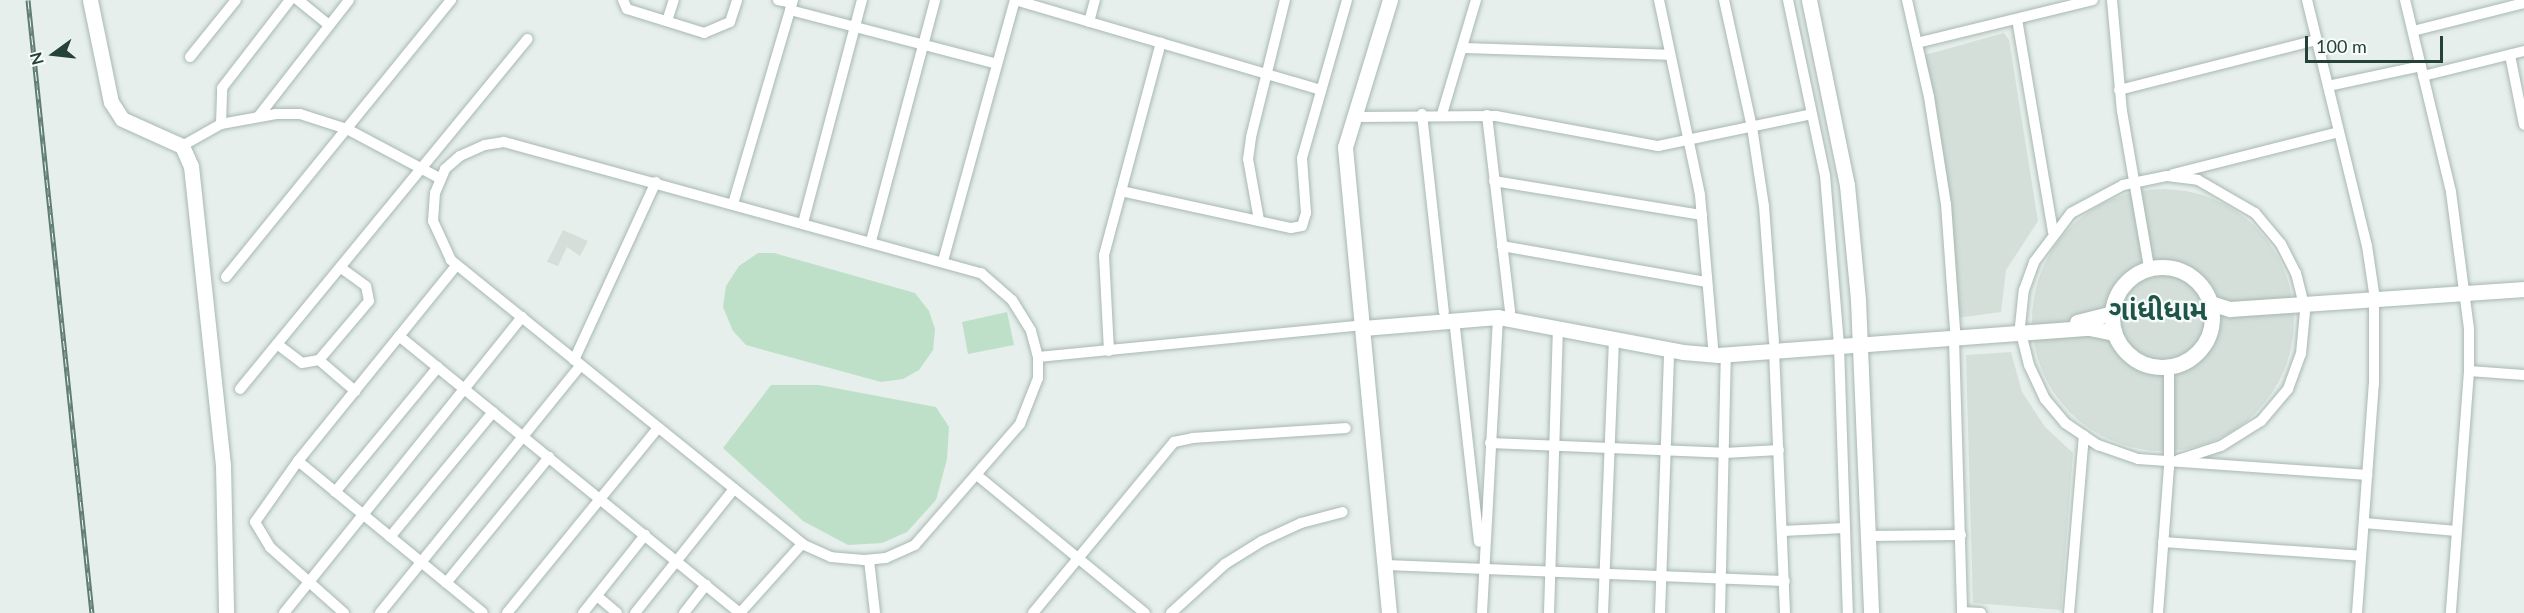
<!DOCTYPE html>
<html>
<head>
<meta charset="utf-8">
<style>
	body { margin:0 }
	#map { position:relative; width:2524px; height:613px; overflow:hidden; background:#e6efeb; font-family:Lato,"Noto Sans Gujarati",sans-serif }
	div>[style] { position:absolute }
	.built>* { inset:0; background:#d4dfda }
	.round { border-radius:50% }
	.green>* { inset:0; background:#bfe0c8 }
	.roads { filter:drop-shadow(0 0 2px #a8b8b2) drop-shadow(0 0 2px #a8b8b2) }
	.street>* { height:10px; margin:-5px; padding:0 5px; transform-origin:5px; border-radius:5px; background:#fff }
	.secondary>* { height:15px; margin:-7.5px; padding:0 7.5px; transform-origin:7.5px; border-radius:7.5px; background:#fff }
	.secondary>.ring { margin:-7.5px; padding:0; box-sizing:content-box; background:none; border:15px solid #fff; border-radius:50% }
	.rail>* { height:5px; margin-top:-2.5px; transform-origin:0; background:repeating-linear-gradient(90deg,#f7fbf9 0 9px,#5f7d75 0 18px); box-sizing:border-box; border-block:2px solid #5f7d75 }
	span { translate:-50% -50%; white-space:nowrap; text-align:center; line-height:1.15; -webkit-text-stroke:4.5px #f7fbf9; paint-order:stroke }
	.town-label { font-size:28px; color:#1f5548; font-weight:700 }
	.north { position:absolute; left:24px; top:24px; width:60px; height:60px; -webkit-text-stroke:4px #f7fbf9; paint-order:stroke; rotate:255deg; font-size:16px; font-weight:700; line-height:24px; text-align:center; color:#24423a }
	.north::after { content:''; display:block; margin:auto; width:21px; height:27px; background:#24423a; clip-path:polygon(50% 0,100% 100%,50% 72%,0 100%) }
	.scale { position:absolute; left:2305px; top:36px; width:138px; height:27px; box-sizing:border-box; border:3px solid #24423a; border-top:0; padding-left:8px; font-size:18px; line-height:21px; white-space:nowrap; color:#24423a; -webkit-text-stroke:4px #f7fbf9; paint-order:stroke }
</style>
</head>
<body>
<div id="map">
	<div class="built">
		<div style="clip-path:polygon(2004px 33px,2009px 40px,2038px 221px,2006px 270px,2001px 312px,1956px 318px,1951px 206px,1925px 55px)"></div>
		<div class="round" style="left:2032px;top:189px;width:262px;height:262px"></div>
		<div style="clip-path:polygon(563px 230px,588px 241px,580px 256px,567px 247px,558px 266px,547px 262px)"></div>
		<div style="clip-path:polygon(2011px 352px,2022px 392px,2045px 427px,2073px 453px,2061px 610px,1973px 603px,1966px 355px)"></div>
	</div>
	<div class="green">
		<div style="clip-path:polygon(758px 253px,774px 253px,915px 293px,929px 311px,935px 329px,933px 350px,919px 370px,903px 379px,881px 382px,746px 345px,733px 331px,723px 307px,726px 286px,739px 266px)"></div>
		<div style="clip-path:polygon(1007px 312px,1014px 345px,968px 354px,962px 322px)"></div>
		<div style="clip-path:polygon(771px 385px,819px 385px,936px 407px,949px 427px,947px 459px,936px 500px,907px 532px,882px 543px,848px 545px,803px 521px,723px 448px)"></div>
	</div>
	<div class="roads">
		<div class="street">
			<div style="left:298px;top:0;width:40px;rotate:39deg"></div>
			<div style="left:623px;top:0;width:10px;rotate:66deg"></div>
			<div style="left:627px;top:9px;width:81px;rotate:17.3deg"></div>
			<div style="left:704px;top:33px;width:28px;rotate:-23deg"></div>
			<div style="left:730px;top:22px;width:23px;rotate:-72deg"></div>
			<div style="left:778px;top:0;width:14px;rotate:12deg"></div>
			<div style="left:1015px;top:0;width:319px;rotate:16.4deg"></div>
			<div style="left:1659px;top:0;width:199px;rotate:78.1deg"></div>
			<div style="left:1700px;top:195px;width:153px;rotate:85.1deg"></div>
			<div style="left:1724px;top:0;width:130px;rotate:77.6deg"></div>
			<div style="left:1752px;top:127px;width:80px;rotate:81.4deg"></div>
			<div style="left:1764px;top:206px;width:136px;rotate:85.8deg"></div>
			<div style="left:1788px;top:0;width:179px;rotate:78.1deg"></div>
			<div style="left:1825px;top:175px;width:172px;rotate:85.3deg"></div>
			<div style="left:1839px;top:346px;width:267px;rotate:88.1deg"></div>
			<div style="left:1907px;top:0;width:99px;rotate:77.2deg"></div>
			<div style="left:1929px;top:97px;width:108px;rotate:81deg"></div>
			<div style="left:1946px;top:204px;width:127px;rotate:85.9deg"></div>
			<div style="left:2112px;top:0;width:111px;rotate:84.9deg"></div>
			<div style="left:2122px;top:111px;width:159px;rotate:80.2deg"></div>
			<div style="left:2307px;top:0;width:253px;rotate:76.3deg"></div>
			<div style="left:2367px;top:246px;width:54px;rotate:81.4deg"></div>
			<div style="left:2405px;top:0;width:197px;rotate:76.5deg"></div>
			<div style="left:2451px;top:192px;width:138px;rotate:82.5deg"></div>
			<div style="left:2469px;top:329px;width:42px;rotate:90deg"></div>
			<div style="left:2469px;top:371px;width:243px;rotate:94.3deg"></div>
			<div style="left:790px;top:10px;width:214px;rotate:14.6deg"></div>
			<div style="left:2017px;top:19px;width:216px;rotate:80.4deg"></div>
			<div style="left:667px;top:21px;width:22px;rotate:-72deg"></div>
			<div style="left:1089px;top:22px;width:23px;rotate:-75deg"></div>
			<div style="left:2413px;top:31px;width:114px;rotate:-14.2deg"></div>
			<div style="left:1917px;top:43px;width:181px;rotate:-13.7deg"></div>
			<div style="left:1462px;top:48px;width:208px;rotate:1.9deg"></div>
			<div style="left:2510px;top:55px;width:71px;rotate:78.7deg"></div>
			<div style="left:190px;top:57px;width:73px;rotate:-51.1deg"></div>
			<div style="left:2423px;top:76px;width:104px;rotate:-13.9deg"></div>
			<div style="left:2328px;top:86px;width:95px;rotate:-12.1deg"></div>
			<div style="left:2119px;top:90px;width:204px;rotate:-14.2deg"></div>
			<div style="left:1422px;top:114px;width:199px;rotate:83.7deg"></div>
			<div style="left:1442px;top:114px;width:119px;rotate:-73.4deg"></div>
			<div style="left:1487px;top:115px;width:198px;rotate:83.3deg"></div>
			<div style="left:258px;top:117px;width:148px;rotate:-52.1deg"></div>
			<div style="left:1354px;top:117px;width:142px;rotate:-0.4deg"></div>
			<div style="left:1496px;top:116px;width:165px;rotate:10.5deg"></div>
			<div style="left:1658px;top:146px;width:157px;rotate:-11.7deg"></div>
			<div style="left:221px;top:124px;width:36px;rotate:-88deg"></div>
			<div style="left:222px;top:88px;width:111px;rotate:-52.3deg"></div>
			<div style="left:504px;top:142px;width:495px;rotate:15.4deg"></div>
			<div style="left:981px;top:273px;width:41px;rotate:41.1deg"></div>
			<div style="left:1012px;top:300px;width:36px;rotate:58deg"></div>
			<div style="left:1031px;top:331px;width:27px;rotate:75deg"></div>
			<div style="left:1038px;top:357px;width:21px;rotate:90deg"></div>
			<div style="left:1038px;top:378px;width:49px;rotate:111.4deg"></div>
			<div style="left:1020px;top:424px;width:160px;rotate:131deg"></div>
			<div style="left:915px;top:545px;width:32px;rotate:156deg"></div>
			<div style="left:886px;top:558px;width:22px;rotate:175deg"></div>
			<div style="left:864px;top:560px;width:33px;rotate:-175deg"></div>
			<div style="left:831px;top:557px;width:30px;rotate:-156deg"></div>
			<div style="left:804px;top:545px;width:454px;rotate:-141.1deg"></div>
			<div style="left:451px;top:260px;width:43px;rotate:-114.8deg"></div>
			<div style="left:433px;top:221px;width:28px;rotate:-86deg"></div>
			<div style="left:435px;top:193px;width:26px;rotate:-67deg"></div>
			<div style="left:445px;top:169px;width:20px;rotate:-41deg"></div>
			<div style="left:460px;top:156px;width:27px;rotate:-24deg"></div>
			<div style="left:485px;top:145px;width:19px;rotate:-9deg"></div>
			<div style="left:182px;top:146px;width:45px;rotate:-29.4deg"></div>
			<div style="left:221px;top:124px;width:56px;rotate:-10.3deg"></div>
			<div style="left:276px;top:114px;width:24px"></div>
			<div style="left:300px;top:114px;width:49px;rotate:17.7deg"></div>
			<div style="left:347px;top:129px;width:106px;rotate:28deg"></div>
			<div style="left:2173px;top:174px;width:171px;rotate:-14.2deg"></div>
			<div style="left:1494px;top:181px;width:211px;rotate:9.3deg"></div>
			<div style="left:1121px;top:191px;width:174px;rotate:12.3deg"></div>
			<div style="left:1291px;top:228px;width:11px;rotate:-10deg"></div>
			<div style="left:1302px;top:226px;width:14px;rotate:-73deg"></div>
			<div style="left:1306px;top:213px;width:55px;rotate:-94.2deg"></div>
			<div style="left:1302px;top:158px;width:164px;rotate:-74.1deg"></div>
			<div style="left:733px;top:204px;width:213px;rotate:-73.6deg"></div>
			<div style="left:1259px;top:220px;width:62px;rotate:-100.2deg"></div>
			<div style="left:1248px;top:159px;width:22px;rotate:-82deg"></div>
			<div style="left:1251px;top:137px;width:141px;rotate:-76.1deg"></div>
			<div style="left:803px;top:223px;width:231px;rotate:-75.2deg"></div>
			<div style="left:871px;top:241px;width:249px;rotate:-75.1deg"></div>
			<div style="left:1502px;top:246px;width:208px;rotate:10deg"></div>
			<div style="left:943px;top:261px;width:271px;rotate:-74.6deg"></div>
			<div style="left:226px;top:277px;width:357px;rotate:-50.9deg"></div>
			<div style="left:1454px;top:319px;width:224px;rotate:83.6deg"></div>
			<div style="left:2020px;top:326px;width:36px;rotate:-84deg"></div>
			<div style="left:2024px;top:290px;width:30px;rotate:-70deg"></div>
			<div style="left:2034px;top:262px;width:61px;rotate:-52.9deg"></div>
			<div style="left:2071px;top:213px;width:59px;rotate:-28.3deg"></div>
			<div style="left:2123px;top:185px;width:45px;rotate:-11.6deg"></div>
			<div style="left:2167px;top:176px;width:31px;rotate:7deg"></div>
			<div style="left:2198px;top:180px;width:66px;rotate:30.1deg"></div>
			<div style="left:2255px;top:213px;width:40px;rotate:50deg"></div>
			<div style="left:2281px;top:244px;width:33px;rotate:63deg"></div>
			<div style="left:2296px;top:273px;width:32px;rotate:76deg"></div>
			<div style="left:2021px;top:333px;width:33px;rotate:76deg"></div>
			<div style="left:2029px;top:365px;width:38px;rotate:65deg"></div>
			<div style="left:2045px;top:399px;width:31px;rotate:50deg"></div>
			<div style="left:2065px;top:423px;width:40px;rotate:34deg"></div>
			<div style="left:2098px;top:445px;width:42px;rotate:19.3deg"></div>
			<div style="left:2138px;top:459px;width:230px;rotate:4deg"></div>
			<div style="left:399px;top:336px;width:439px;rotate:39.1deg"></div>
			<div style="left:1954px;top:339px;width:274px;rotate:88.3deg"></div>
			<div style="left:277px;top:344px;width:31px;rotate:37deg"></div>
			<div style="left:302px;top:363px;width:17px;rotate:-10deg"></div>
			<div style="left:319px;top:360px;width:77px;rotate:-49.7deg"></div>
			<div style="left:369px;top:301px;width:15px;rotate:-101deg"></div>
			<div style="left:366px;top:286px;width:32px;rotate:-144deg"></div>
			<div style="left:1774px;top:350px;width:263px;rotate:87.6deg"></div>
			<div style="left:1109px;top:351px;width:96px;rotate:-93deg"></div>
			<div style="left:1104px;top:255px;width:220px;rotate:-75deg"></div>
			<div style="left:1038px;top:357px;width:327px;rotate:-5.6deg"></div>
			<div style="left:319px;top:360px;width:48px;rotate:40.7deg"></div>
			<div style="left:574px;top:360px;width:196px;rotate:-65.3deg"></div>
			<div style="left:2469px;top:371px;width:55px;rotate:4.2deg"></div>
			<div style="left:240px;top:389px;width:453px;rotate:-50.6deg"></div>
			<div style="left:1490px;top:443px;width:234px;rotate:2.4deg"></div>
			<div style="left:1724px;top:453px;width:55px;rotate:-3.1deg"></div>
			<div style="left:2178px;top:460px;width:45px;rotate:-18deg"></div>
			<div style="left:2221px;top:446px;width:47px;rotate:-32deg"></div>
			<div style="left:2261px;top:421px;width:42px;rotate:-49.8deg"></div>
			<div style="left:2288px;top:389px;width:37px;rotate:-70deg"></div>
			<div style="left:2301px;top:354px;width:42px;rotate:-84.6deg"></div>
			<div style="left:298px;top:461px;width:239px;rotate:39.4deg"></div>
			<div style="left:978px;top:476px;width:216px;rotate:39.4deg"></div>
			<div style="left:335px;top:492px;width:162px;rotate:-50.5deg"></div>
			<div style="left:2364px;top:523px;width:93px;rotate:4.9deg"></div>
			<div style="left:1782px;top:531px;width:63px;rotate:-2.7deg"></div>
			<div style="left:1868px;top:536px;width:93px;rotate:-0.6deg"></div>
			<div style="left:390px;top:537px;width:162px;rotate:-50.5deg"></div>
			<div style="left:2163px;top:542px;width:198px;rotate:4deg"></div>
			<div style="left:869px;top:560px;width:53px;rotate:83.5deg"></div>
			<div style="left:1385px;top:565px;width:400px;rotate:2.3deg"></div>
			<div style="left:446px;top:583px;width:163px;rotate:-50.7deg"></div>
			<div style="left:597px;top:596px;width:26px;rotate:40deg"></div>
			<div style="left:1962px;top:612px;width:19px;rotate:3deg"></div>
			<div style="left:284px;top:613px;width:380px;rotate:-51.2deg"></div>
			<div style="left:344px;top:613px;width:99px;rotate:-138.3deg"></div>
			<div style="left:270px;top:547px;width:29px;rotate:-121deg"></div>
			<div style="left:255px;top:522px;width:75px;rotate:-54.8deg"></div>
			<div style="left:298px;top:461px;width:252px;rotate:-51deg"></div>
			<div style="left:380px;top:613px;width:319px;rotate:-51deg"></div>
			<div style="left:507px;top:613px;width:239px;rotate:-50.8deg"></div>
			<div style="left:583px;top:613px;width:100px;rotate:-51.5deg"></div>
			<div style="left:635px;top:613px;width:159px;rotate:-51.4deg"></div>
			<div style="left:684px;top:613px;width:36px;rotate:-52deg"></div>
			<div style="left:740px;top:613px;width:93px;rotate:-48.1deg"></div>
			<div style="left:1033px;top:613px;width:222px;rotate:-50.5deg"></div>
			<div style="left:1174px;top:442px;width:19px;rotate:-12deg"></div>
			<div style="left:1193px;top:438px;width:153px;rotate:-3.7deg"></div>
			<div style="left:1171px;top:613px;width:73px;rotate:-42.2deg"></div>
			<div style="left:1225px;top:564px;width:44px;rotate:-31.9deg"></div>
			<div style="left:1262px;top:541px;width:43px;rotate:-24.8deg"></div>
			<div style="left:1301px;top:523px;width:43px;rotate:-14.7deg"></div>
			<div style="left:1482px;top:613px;width:296px;rotate:-86.9deg"></div>
			<div style="left:1549px;top:613px;width:283px;rotate:-88.2deg"></div>
			<div style="left:1603px;top:613px;width:274px;rotate:-87.7deg"></div>
			<div style="left:1660px;top:613px;width:263px;rotate:-88deg"></div>
			<div style="left:1720px;top:613px;width:259px;rotate:-88.7deg"></div>
			<div style="left:2069px;top:613px;width:178px;rotate:-85.2deg"></div>
			<div style="left:2158px;top:613px;width:145px;rotate:-85.7deg"></div>
			<div style="left:2169px;top:468px;width:101px;rotate:-90deg"></div>
			<div style="left:2357px;top:613px;width:230px;rotate:-85.8deg"></div>
			<div style="left:2374px;top:384px;width:76px;rotate:-90deg"></div>
		</div>
		<div class="secondary">
			<div style="left:90px;top:0;width:104px;rotate:78.4deg"></div>
			<div style="left:111px;top:102px;width:20px;rotate:57deg"></div>
			<div style="left:122px;top:119px;width:66px;rotate:24.2deg"></div>
			<div style="left:182px;top:146px;width:22px;rotate:66deg"></div>
			<div style="left:191px;top:166px;width:301px;rotate:83.9deg"></div>
			<div style="left:223px;top:465px;width:148px;rotate:88.8deg"></div>
			<div style="left:1809px;top:0;width:189px;rotate:78.4deg"></div>
			<div style="left:1847px;top:185px;width:116px;rotate:84.5deg"></div>
			<div style="left:1858px;top:300px;width:313px;rotate:87.6deg"></div>
			<div class="ring" style="left:2112px;top:267px;width:85px;height:85px"></div>
			<div style="left:2210px;top:303px;width:21px;rotate:17deg"></div>
			<div style="left:2230px;top:309px;width:295px;rotate:-3.9deg"></div>
			<div style="left:2077px;top:322px;width:36px;rotate:-14deg"></div>
			<div style="left:1363px;top:328px;width:135px;rotate:-4.7deg"></div>
			<div style="left:1498px;top:317px;width:188px;rotate:10.7deg"></div>
			<div style="left:1683px;top:352px;width:35px;rotate:5deg"></div>
			<div style="left:1718px;top:355px;width:372px;rotate:-4.2deg"></div>
			<div style="left:2089px;top:328px;width:25px;rotate:11deg"></div>
			<div style="left:1389px;top:613px;width:468px;rotate:-95.4deg"></div>
			<div style="left:1345px;top:147px;width:154px;rotate:-73deg"></div>
		</div>
	</div>
	<div class="rail">
		<div style="left:28px;top:0;width:616px;rotate:84.04deg"></div>
	</div>
	<div class="town-label">
		<span style="left:2158px;top:309px">ગાંધીધામ</span>
	</div>
	<div class="north">N</div>
	<div class="scale">100 m</div>
</div>
</body>
</html>
